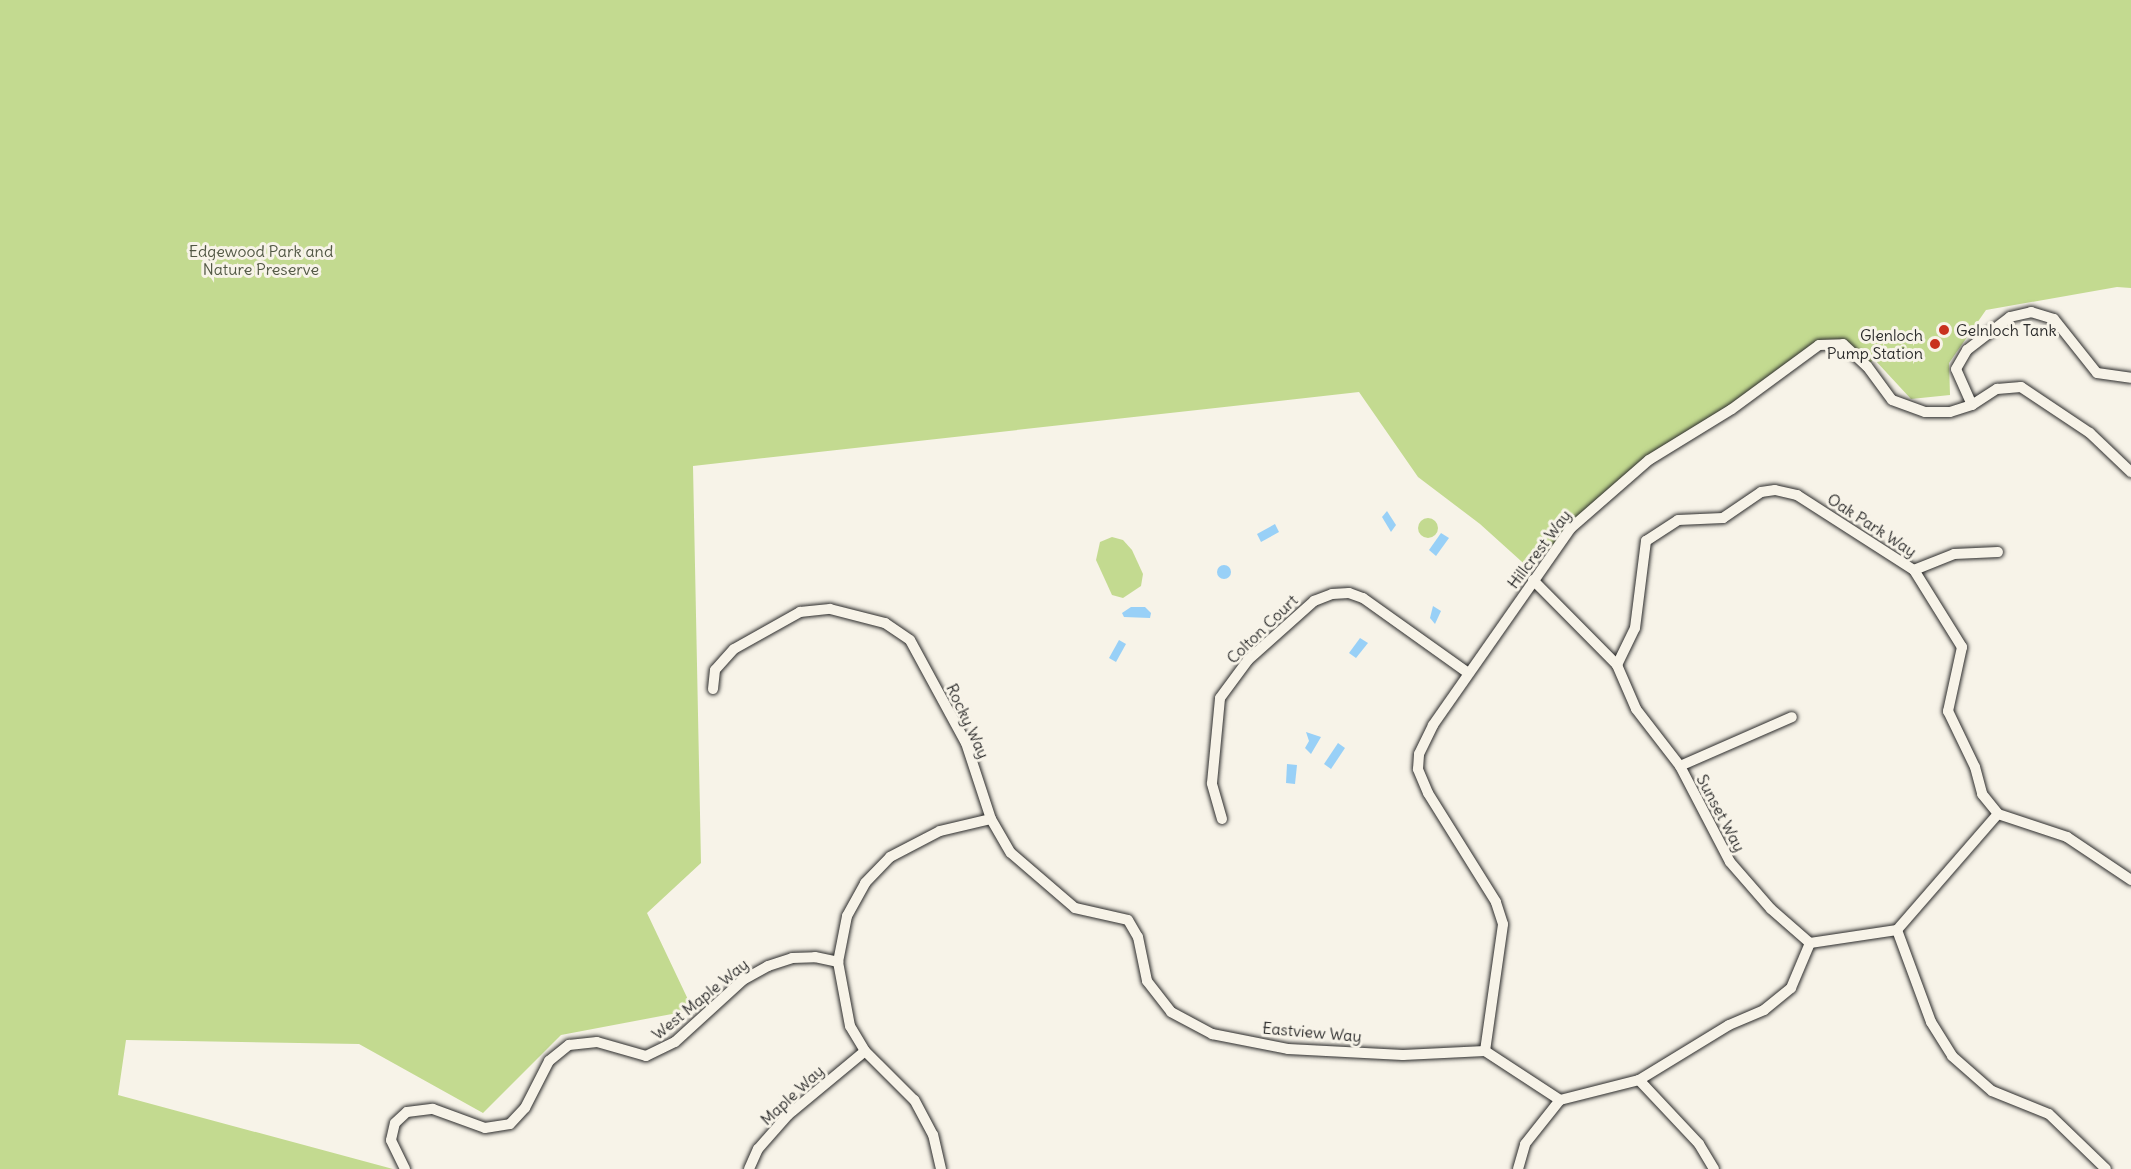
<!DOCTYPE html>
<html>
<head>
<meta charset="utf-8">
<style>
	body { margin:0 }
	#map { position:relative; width:2131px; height:1169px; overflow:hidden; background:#f7f3e8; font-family:Delius,sans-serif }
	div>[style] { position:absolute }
	.green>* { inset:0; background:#c3da90 }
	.round { border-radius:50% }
	.water>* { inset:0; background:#98d0f7 }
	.roads { filter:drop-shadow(0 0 2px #2b2b2b) drop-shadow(0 0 2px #2b2b2b) }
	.street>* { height:10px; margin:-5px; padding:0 5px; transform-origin:5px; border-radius:5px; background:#f7f3e8 }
	.dots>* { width:16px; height:16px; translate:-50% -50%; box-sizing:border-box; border:3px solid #f7f3e8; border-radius:50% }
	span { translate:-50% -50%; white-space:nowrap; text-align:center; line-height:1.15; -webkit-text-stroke:6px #f7f3e8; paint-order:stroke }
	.park-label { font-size:16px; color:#515744 }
	.poi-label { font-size:16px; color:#2b2b2b }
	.left { translate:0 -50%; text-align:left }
	.right { translate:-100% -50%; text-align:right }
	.street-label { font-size:16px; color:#2b2b2b }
</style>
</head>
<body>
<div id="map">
	<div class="green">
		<div style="clip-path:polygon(0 0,2131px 0,2131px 288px,2117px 287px,1986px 310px,1949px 363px,1950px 395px,1911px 399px,1874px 359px,1867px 366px,1843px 344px,1819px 345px,1595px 504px,1530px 569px,1480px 524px,1418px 477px,1359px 392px,693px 466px,701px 863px,647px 913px,693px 1010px,561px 1035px,483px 1113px,359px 1044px,126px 1040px,118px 1095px,393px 1169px,0 1169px)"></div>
		<div class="round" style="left:1418px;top:518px;width:20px;height:20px"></div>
		<div style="clip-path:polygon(1112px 537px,1123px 540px,1132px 550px,1143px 574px,1141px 586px,1123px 598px,1112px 595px,1096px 560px,1100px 542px)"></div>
	</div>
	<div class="water">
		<div style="clip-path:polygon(1387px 511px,1396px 525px,1391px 532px,1382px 517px)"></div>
		<div style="clip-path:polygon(1275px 524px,1279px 532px,1261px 542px,1257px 534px)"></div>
		<div style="clip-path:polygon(1441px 533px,1449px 538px,1436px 556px,1429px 550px)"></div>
		<div class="round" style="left:1217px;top:565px;width:14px;height:14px"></div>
		<div style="clip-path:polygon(1433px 606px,1441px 611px,1435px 624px,1430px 618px)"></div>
		<div style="clip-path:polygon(1131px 607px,1145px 607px,1151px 613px,1150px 618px,1124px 617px,1122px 613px)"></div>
		<div style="clip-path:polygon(1360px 638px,1368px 643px,1356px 658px,1349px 653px)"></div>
		<div style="clip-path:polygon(1119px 640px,1126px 644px,1116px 662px,1109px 658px)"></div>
		<div style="clip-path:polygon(1306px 732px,1321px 737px,1311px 754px,1305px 748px,1309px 741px)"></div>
		<div style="clip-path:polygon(1338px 743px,1345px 748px,1331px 769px,1324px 764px)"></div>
		<div style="clip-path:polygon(1287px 764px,1297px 765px,1295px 784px,1286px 783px)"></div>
	</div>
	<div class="roads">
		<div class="street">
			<div style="left:1972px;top:405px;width:39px;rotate:-114deg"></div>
			<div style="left:1956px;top:369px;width:22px;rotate:-60deg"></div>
			<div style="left:1967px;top:350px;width:54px;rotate:-37.5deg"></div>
			<div style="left:2010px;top:317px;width:22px;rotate:-13deg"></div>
			<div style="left:2031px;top:312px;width:24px;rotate:17deg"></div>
			<div style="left:2054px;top:319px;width:69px;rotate:51.5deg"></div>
			<div style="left:2097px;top:373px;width:34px;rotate:8deg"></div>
			<div style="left:1914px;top:570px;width:43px;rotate:-21.8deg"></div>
			<div style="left:1954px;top:554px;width:44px;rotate:-2.6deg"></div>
			<div style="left:1533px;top:580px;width:120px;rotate:45.3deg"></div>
			<div style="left:1617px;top:665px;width:48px;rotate:66.6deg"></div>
			<div style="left:1636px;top:709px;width:72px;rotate:52.3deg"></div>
			<div style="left:1680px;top:766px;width:108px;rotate:62.5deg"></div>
			<div style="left:1730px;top:862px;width:62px;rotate:48.9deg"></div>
			<div style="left:1771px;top:909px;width:52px;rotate:41.1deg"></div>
			<div style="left:1617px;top:665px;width:41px;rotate:-64.1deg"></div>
			<div style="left:1635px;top:628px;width:88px;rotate:-82.8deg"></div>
			<div style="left:1646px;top:541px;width:38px;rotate:-33deg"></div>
			<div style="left:1678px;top:520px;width:45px;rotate:-2.5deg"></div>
			<div style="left:1723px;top:518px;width:46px;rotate:-34.4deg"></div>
			<div style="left:1761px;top:492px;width:14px;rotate:-8deg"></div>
			<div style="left:1775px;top:490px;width:23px;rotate:13deg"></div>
			<div style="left:1797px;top:495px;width:139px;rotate:32.7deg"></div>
			<div style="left:1914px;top:570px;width:91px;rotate:58.1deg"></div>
			<div style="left:1962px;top:647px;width:66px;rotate:102.3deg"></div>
			<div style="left:1948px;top:711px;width:62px;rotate:64.3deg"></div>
			<div style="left:1975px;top:767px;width:28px;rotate:75deg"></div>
			<div style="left:1982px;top:794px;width:26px;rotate:51deg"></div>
			<div style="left:1998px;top:814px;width:73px;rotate:18.4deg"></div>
			<div style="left:2067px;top:837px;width:77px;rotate:33.9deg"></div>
			<div style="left:713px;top:689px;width:19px;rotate:-84deg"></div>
			<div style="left:715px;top:670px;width:28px;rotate:-48deg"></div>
			<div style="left:734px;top:649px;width:76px;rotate:-29.3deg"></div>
			<div style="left:800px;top:612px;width:30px;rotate:-6deg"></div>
			<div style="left:830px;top:609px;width:57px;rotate:14.3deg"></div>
			<div style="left:885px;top:623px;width:30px;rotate:34deg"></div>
			<div style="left:910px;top:640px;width:117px;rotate:61.5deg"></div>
			<div style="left:966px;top:743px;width:80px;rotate:71.8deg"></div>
			<div style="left:991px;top:819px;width:39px;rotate:60deg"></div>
			<div style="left:1011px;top:853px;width:84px;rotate:40.7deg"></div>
			<div style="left:1075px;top:908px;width:54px;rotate:12.8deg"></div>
			<div style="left:1128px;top:920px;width:20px;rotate:60deg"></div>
			<div style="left:1138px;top:937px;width:45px;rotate:78.4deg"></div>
			<div style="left:1147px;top:981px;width:39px;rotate:52deg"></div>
			<div style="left:1171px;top:1012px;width:47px;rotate:28.2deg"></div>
			<div style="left:1212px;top:1034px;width:77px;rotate:11.2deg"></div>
			<div style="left:1288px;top:1049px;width:115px;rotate:3deg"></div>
			<div style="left:1403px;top:1055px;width:82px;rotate:-2.8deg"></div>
			<div style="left:1680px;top:766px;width:122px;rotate:-23.6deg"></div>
			<div style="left:1222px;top:819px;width:37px;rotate:-106deg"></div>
			<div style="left:1212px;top:783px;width:85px;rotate:-84.6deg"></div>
			<div style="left:1220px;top:698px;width:47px;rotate:-53.6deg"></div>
			<div style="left:1248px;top:660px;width:89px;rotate:-41.8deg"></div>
			<div style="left:1314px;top:601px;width:19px;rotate:-21deg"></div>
			<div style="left:1332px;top:594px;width:17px;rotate:-3deg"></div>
			<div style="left:1349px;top:593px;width:15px;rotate:20deg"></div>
			<div style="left:1363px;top:598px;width:129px;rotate:35.5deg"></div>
			<div style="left:1897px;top:930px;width:98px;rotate:69.7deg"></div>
			<div style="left:1931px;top:1022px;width:40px;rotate:58deg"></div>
			<div style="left:1952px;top:1056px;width:53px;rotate:41.2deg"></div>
			<div style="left:1992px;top:1091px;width:61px;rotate:22deg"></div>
			<div style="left:2049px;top:1114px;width:79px;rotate:44deg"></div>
			<div style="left:1810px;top:943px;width:88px;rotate:-8.5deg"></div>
			<div style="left:1897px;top:930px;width:154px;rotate:-49deg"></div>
			<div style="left:1639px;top:1080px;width:88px;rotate:46.8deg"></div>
			<div style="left:1699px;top:1144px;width:29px;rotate:59deg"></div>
			<div style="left:1560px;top:1100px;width:90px;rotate:-146.8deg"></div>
			<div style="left:1485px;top:1051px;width:128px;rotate:-81.9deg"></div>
			<div style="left:1503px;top:924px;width:23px;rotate:-108deg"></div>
			<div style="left:1496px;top:902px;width:128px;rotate:-122deg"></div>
			<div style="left:1428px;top:793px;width:26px;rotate:-113deg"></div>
			<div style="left:1418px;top:769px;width:15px;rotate:-86deg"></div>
			<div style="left:1419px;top:754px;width:32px;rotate:-64deg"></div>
			<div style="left:1433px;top:725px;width:241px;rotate:-55deg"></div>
			<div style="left:1571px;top:528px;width:103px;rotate:-41.1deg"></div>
			<div style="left:1649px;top:460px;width:97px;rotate:-31.6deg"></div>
			<div style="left:1732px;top:409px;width:108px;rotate:-36.3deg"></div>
			<div style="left:1819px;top:345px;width:24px;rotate:-2deg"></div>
			<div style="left:1843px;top:344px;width:33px;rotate:43deg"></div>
			<div style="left:1867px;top:366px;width:42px;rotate:53.7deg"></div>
			<div style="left:1892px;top:400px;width:35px;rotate:20deg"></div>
			<div style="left:1925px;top:412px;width:25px"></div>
			<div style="left:1950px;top:412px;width:23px;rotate:-18deg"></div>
			<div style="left:1972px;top:405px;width:30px;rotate:-33deg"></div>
			<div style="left:1997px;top:389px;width:24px;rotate:-5deg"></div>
			<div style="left:2021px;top:387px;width:83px;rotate:33.7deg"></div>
			<div style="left:2090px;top:433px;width:57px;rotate:43.6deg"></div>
			<div style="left:405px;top:1169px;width:32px;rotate:-116deg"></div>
			<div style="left:391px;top:1140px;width:17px;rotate:-77deg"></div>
			<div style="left:395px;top:1123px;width:16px;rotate:-43deg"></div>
			<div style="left:407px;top:1112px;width:26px;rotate:-7deg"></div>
			<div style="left:433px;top:1109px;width:55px;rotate:20.1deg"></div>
			<div style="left:485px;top:1128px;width:25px;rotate:-9deg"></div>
			<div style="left:510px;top:1124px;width:22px;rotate:-47deg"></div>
			<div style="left:525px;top:1108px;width:53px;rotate:-62.9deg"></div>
			<div style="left:549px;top:1061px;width:26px;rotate:-39deg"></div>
			<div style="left:569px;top:1045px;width:28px;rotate:-6deg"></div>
			<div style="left:597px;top:1042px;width:51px;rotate:15.9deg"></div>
			<div style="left:646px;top:1056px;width:32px;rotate:-26deg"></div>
			<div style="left:675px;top:1042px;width:92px;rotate:-42.4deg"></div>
			<div style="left:743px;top:980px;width:29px;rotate:-29deg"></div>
			<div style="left:768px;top:966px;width:25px;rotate:-18deg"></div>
			<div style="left:792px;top:958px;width:23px;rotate:-2deg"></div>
			<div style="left:815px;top:957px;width:24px;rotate:12deg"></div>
			<div style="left:749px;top:1169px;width:22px;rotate:-66deg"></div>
			<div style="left:758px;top:1149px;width:45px;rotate:-48.6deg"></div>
			<div style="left:788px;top:1115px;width:100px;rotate:-39.7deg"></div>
			<div style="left:941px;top:1169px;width:35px;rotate:-103deg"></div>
			<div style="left:933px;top:1135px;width:40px;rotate:-118deg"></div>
			<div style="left:914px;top:1100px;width:69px;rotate:-135deg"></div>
			<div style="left:865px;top:1051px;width:29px;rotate:-121deg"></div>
			<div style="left:850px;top:1026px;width:65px;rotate:-100.6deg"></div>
			<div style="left:838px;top:962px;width:47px;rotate:-78.9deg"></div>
			<div style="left:847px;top:916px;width:38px;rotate:-61deg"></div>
			<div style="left:865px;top:883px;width:36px;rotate:-46deg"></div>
			<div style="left:890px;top:857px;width:56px;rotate:-27.5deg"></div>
			<div style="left:940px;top:831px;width:52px;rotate:-13.2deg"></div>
			<div style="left:1518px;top:1169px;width:26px;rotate:-74deg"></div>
			<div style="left:1525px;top:1144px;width:56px;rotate:-51.5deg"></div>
			<div style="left:1560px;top:1100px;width:81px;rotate:-14.2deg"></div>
			<div style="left:1639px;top:1080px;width:105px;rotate:-31.4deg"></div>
			<div style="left:1729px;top:1025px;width:38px;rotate:-23deg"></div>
			<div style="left:1764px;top:1010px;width:35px;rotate:-39deg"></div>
			<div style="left:1791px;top:988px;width:49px;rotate:-67.1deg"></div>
		</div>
	</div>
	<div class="dots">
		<div style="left:1944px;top:330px;background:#c8321e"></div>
		<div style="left:1935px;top:344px;background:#c8321e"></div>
	</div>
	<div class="park-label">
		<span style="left:261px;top:260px">Edgewood Park and<br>Nature Preserve</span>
	</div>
	<div class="poi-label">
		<span class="left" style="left:1956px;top:330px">Gelnloch Tank</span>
		<span class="right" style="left:1923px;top:344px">Glenloch<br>Pump Station</span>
	</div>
	<div class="street-label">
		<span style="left:1872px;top:525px;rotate:33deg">Oak Park Way</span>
		<span style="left:1539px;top:549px;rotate:-53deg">Hillcrest Way</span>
		<span style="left:1262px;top:629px;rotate:-44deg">Colton Court</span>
		<span style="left:968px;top:721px;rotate:65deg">Rocky Way</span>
		<span style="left:1721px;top:813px;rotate:62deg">Sunset Way</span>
		<span style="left:700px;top:999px;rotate:-39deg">West Maple Way</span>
		<span style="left:1312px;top:1032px;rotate:5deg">Eastview Way</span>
		<span style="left:792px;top:1095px;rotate:-43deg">Maple Way</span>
	</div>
</div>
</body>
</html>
